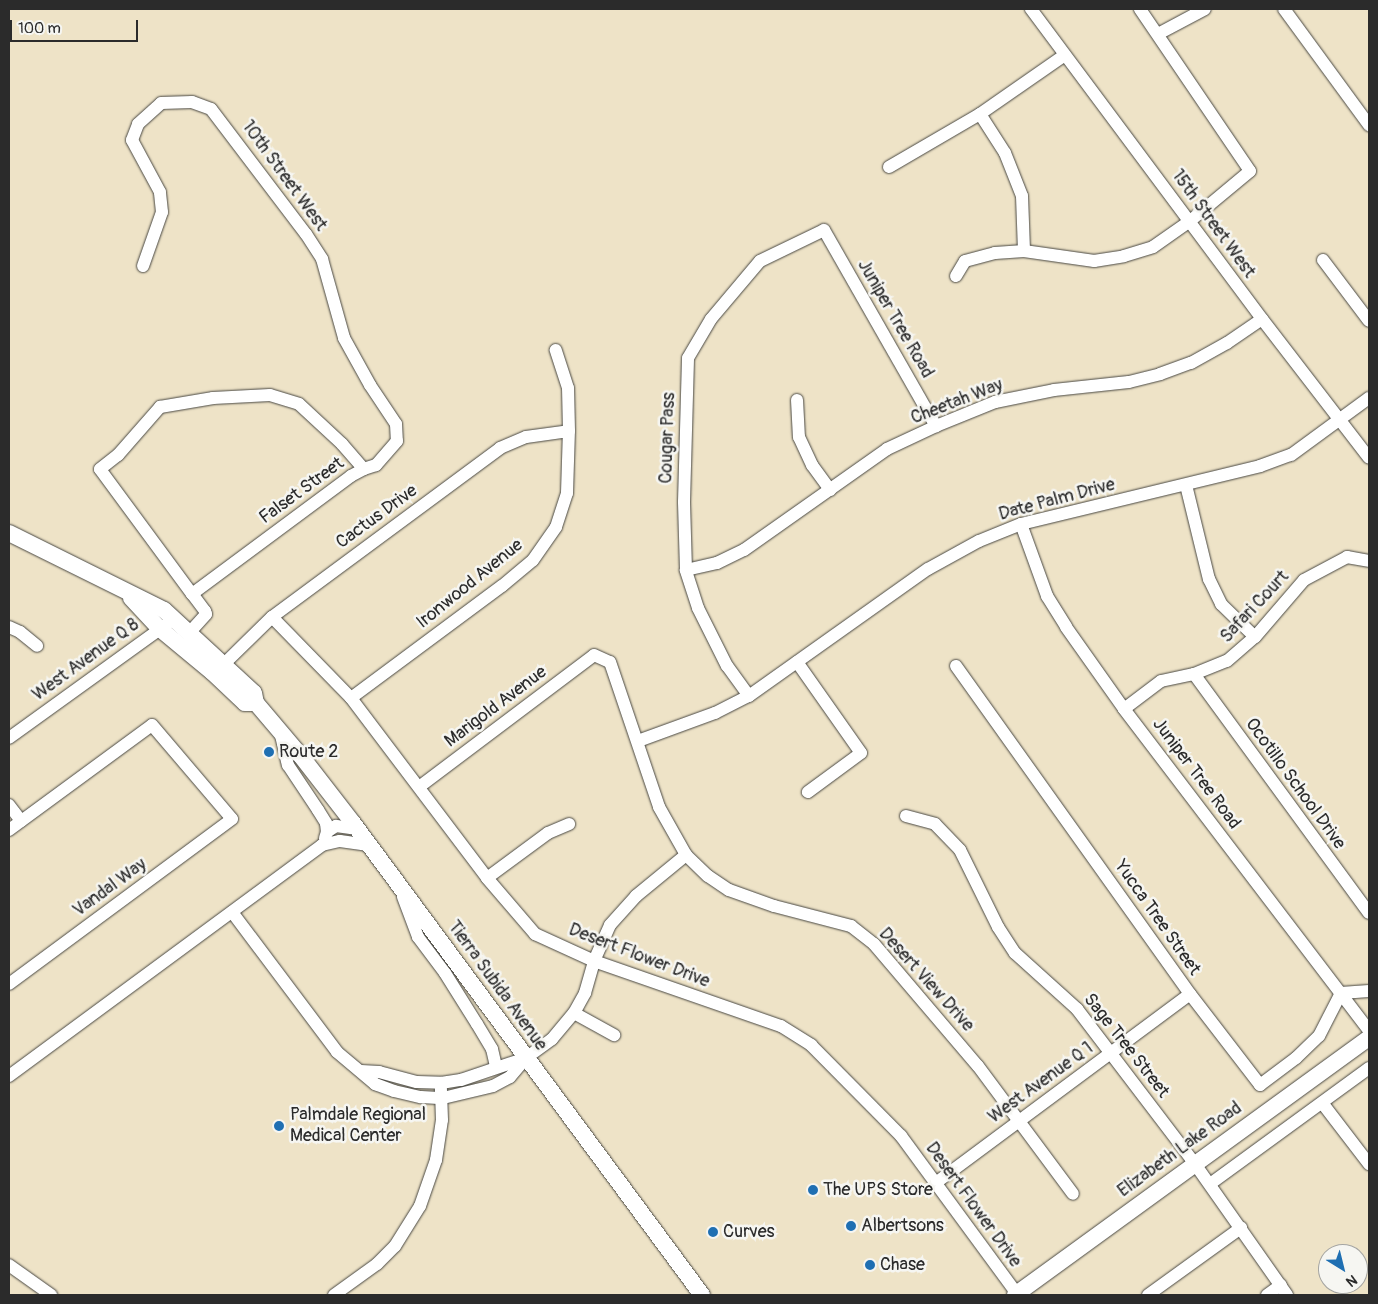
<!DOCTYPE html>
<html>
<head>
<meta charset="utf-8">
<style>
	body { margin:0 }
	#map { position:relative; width:1378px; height:1304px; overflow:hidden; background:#eee3c7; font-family:Pangolin,sans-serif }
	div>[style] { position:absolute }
	.roads { filter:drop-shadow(0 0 1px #484742) drop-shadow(0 0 1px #484742) }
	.minor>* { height:12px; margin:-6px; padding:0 6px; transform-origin:6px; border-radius:6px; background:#fff }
	.major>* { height:16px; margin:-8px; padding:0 8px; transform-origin:8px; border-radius:8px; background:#fff }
	.dots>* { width:14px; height:14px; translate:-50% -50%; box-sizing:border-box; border:2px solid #f6f6f2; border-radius:50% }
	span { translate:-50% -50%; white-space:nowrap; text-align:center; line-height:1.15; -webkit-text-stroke:5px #f6f6f2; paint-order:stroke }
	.street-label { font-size:18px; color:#2b2b2b }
	.poi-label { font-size:18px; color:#2b2b2b }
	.left { translate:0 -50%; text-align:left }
	.frame { position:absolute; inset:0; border:10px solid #2b2b2b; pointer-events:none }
	.north { position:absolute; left:1318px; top:1244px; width:50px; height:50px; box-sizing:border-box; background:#f6f6f2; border:1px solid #a5a5a2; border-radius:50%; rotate:144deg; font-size:14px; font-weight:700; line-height:20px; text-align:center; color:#2b2b2b }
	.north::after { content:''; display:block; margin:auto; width:18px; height:22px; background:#1f6fb2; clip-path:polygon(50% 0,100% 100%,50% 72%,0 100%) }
	.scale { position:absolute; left:10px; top:20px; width:128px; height:22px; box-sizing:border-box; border:2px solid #2b2b2b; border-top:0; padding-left:6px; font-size:15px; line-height:18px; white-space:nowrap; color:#2b2b2b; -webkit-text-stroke:4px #f6f6f2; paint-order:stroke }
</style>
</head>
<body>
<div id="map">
	<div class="roads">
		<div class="minor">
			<div style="left:1031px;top:9px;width:387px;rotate:53.3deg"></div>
			<div style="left:1262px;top:319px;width:175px;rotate:52.4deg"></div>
			<div style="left:1284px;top:9px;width:144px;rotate:53.8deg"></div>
			<div style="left:1158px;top:34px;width:53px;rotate:-28deg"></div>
			<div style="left:980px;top:114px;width:46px;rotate:57.3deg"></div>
			<div style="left:1005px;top:153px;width:46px;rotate:68.4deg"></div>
			<div style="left:1022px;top:196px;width:55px;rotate:87.9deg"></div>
			<div style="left:889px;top:167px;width:105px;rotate:-30.2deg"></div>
			<div style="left:980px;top:114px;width:103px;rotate:-34.8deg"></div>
			<div style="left:1323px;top:260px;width:76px;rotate:53deg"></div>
			<div style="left:143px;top:266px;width:57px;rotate:-70.6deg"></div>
			<div style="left:162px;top:212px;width:20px;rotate:-96deg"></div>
			<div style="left:160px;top:192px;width:59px;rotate:-118.3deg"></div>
			<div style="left:132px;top:140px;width:17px;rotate:-69deg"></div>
			<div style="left:138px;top:124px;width:31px;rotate:-42deg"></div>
			<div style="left:161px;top:103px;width:31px;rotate:-2deg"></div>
			<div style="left:192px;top:102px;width:20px;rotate:20deg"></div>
			<div style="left:211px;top:109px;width:157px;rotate:52.8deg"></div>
			<div style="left:306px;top:234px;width:30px;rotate:57deg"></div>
			<div style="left:322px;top:259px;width:82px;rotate:74.4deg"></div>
			<div style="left:344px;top:338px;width:54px;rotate:61deg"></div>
			<div style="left:370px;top:385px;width:47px;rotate:56.3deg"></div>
			<div style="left:396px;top:424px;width:17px;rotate:87deg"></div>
			<div style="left:397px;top:441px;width:32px;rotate:131deg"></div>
			<div style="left:376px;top:465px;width:13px;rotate:162deg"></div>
			<div style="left:956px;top:276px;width:17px;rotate:-59deg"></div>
			<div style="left:965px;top:261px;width:31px;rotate:-15deg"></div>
			<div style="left:995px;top:253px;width:29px;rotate:-4deg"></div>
			<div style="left:1024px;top:251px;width:71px;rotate:8.1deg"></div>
			<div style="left:1094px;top:261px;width:30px;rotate:-9deg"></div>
			<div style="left:1124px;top:256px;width:30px;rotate:-17deg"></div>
			<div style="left:1153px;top:247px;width:45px;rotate:-35.1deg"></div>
			<div style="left:1190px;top:221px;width:78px;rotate:-39.8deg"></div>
			<div style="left:1250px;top:171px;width:196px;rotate:-124.2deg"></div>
			<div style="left:797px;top:400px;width:37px;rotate:87deg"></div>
			<div style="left:799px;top:437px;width:31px;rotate:65deg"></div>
			<div style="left:812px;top:465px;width:31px;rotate:54deg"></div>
			<div style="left:1186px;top:485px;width:97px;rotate:76.3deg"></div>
			<div style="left:1209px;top:579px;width:28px;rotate:64deg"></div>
			<div style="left:1221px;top:604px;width:47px;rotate:44.1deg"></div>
			<div style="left:1021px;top:524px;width:77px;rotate:70.1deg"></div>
			<div style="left:1047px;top:596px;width:36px;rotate:58deg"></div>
			<div style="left:1066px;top:627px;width:100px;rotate:54.7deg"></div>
			<div style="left:1124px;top:709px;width:405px;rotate:52.7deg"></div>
			<div style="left:686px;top:570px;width:32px;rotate:-13deg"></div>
			<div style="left:717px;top:563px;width:30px;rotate:-26deg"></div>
			<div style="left:744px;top:550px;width:175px;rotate:-35.2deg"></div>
			<div style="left:887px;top:449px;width:54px;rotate:-25.1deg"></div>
			<div style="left:936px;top:426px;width:64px;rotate:-22.1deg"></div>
			<div style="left:995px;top:402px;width:60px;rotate:-11.5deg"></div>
			<div style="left:1054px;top:390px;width:75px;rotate:-6.1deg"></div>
			<div style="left:1129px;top:382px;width:32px;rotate:-14deg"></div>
			<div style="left:1160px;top:374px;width:33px;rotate:-20deg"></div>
			<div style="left:1191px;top:363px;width:41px;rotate:-29.1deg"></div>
			<div style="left:1227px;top:343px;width:42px;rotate:-34.4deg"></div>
			<div style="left:272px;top:617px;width:113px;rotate:45.7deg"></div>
			<div style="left:351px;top:698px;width:226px;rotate:52.9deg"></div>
			<div style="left:487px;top:878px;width:74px;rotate:49.4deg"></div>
			<div style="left:535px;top:934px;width:65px;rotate:24.6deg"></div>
			<div style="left:594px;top:961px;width:198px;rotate:19.2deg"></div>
			<div style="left:781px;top:1026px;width:36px;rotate:32deg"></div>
			<div style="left:811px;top:1045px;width:128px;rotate:45.3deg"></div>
			<div style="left:901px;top:1136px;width:196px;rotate:53.7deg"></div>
			<div style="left:9px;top:627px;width:12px;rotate:24deg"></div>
			<div style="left:20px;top:632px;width:22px;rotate:39deg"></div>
			<div style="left:190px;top:632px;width:24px;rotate:-48deg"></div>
			<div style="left:206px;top:614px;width:3px;rotate:-108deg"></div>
			<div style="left:205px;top:611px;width:21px;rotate:-127deg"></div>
			<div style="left:192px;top:594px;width:155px;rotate:-126.4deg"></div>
			<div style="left:100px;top:469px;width:23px;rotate:-38deg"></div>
			<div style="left:118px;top:455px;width:64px;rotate:-48.8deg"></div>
			<div style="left:160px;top:407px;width:54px;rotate:-9.6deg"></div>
			<div style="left:213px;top:398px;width:57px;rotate:-3deg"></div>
			<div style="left:270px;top:395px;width:30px;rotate:17deg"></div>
			<div style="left:299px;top:404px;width:59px;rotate:42.9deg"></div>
			<div style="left:342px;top:444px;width:33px;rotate:49deg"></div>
			<div style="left:364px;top:469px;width:15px;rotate:152deg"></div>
			<div style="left:351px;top:476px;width:198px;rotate:143.4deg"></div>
			<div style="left:797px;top:662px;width:111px;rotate:54.9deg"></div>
			<div style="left:861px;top:753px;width:66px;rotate:143.7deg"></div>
			<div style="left:224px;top:664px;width:67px;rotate:-44.4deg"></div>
			<div style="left:272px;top:617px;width:284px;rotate:-36.5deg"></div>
			<div style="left:500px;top:448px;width:28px;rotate:-23deg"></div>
			<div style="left:526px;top:437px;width:43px;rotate:-7.9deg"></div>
			<div style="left:956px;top:666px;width:403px;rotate:54.5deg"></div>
			<div style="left:1190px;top:994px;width:115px;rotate:52.4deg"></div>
			<div style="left:1260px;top:1085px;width:45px;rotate:-36.9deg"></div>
			<div style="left:1296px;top:1058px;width:32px;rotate:-44deg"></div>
			<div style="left:1319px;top:1036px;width:48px;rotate:-62.9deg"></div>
			<div style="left:1341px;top:993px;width:28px;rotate:-4deg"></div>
			<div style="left:1194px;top:674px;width:296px;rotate:53.8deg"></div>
			<div style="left:749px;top:696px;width:37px;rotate:-126deg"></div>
			<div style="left:727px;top:666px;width:65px;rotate:-116.6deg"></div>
			<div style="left:698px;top:608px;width:40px;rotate:-108deg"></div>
			<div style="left:686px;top:570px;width:68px;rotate:-91.7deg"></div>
			<div style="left:684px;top:502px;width:144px;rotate:-88.4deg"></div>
			<div style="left:688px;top:358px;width:45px;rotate:-59.5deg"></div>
			<div style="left:711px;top:319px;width:76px;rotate:-49.8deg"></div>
			<div style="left:760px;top:261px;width:71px;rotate:-25.8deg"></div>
			<div style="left:824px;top:230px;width:226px;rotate:60.3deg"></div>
			<div style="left:351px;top:698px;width:188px;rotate:-36.6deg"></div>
			<div style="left:502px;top:586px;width:40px;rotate:-40deg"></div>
			<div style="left:533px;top:560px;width:40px;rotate:-55.1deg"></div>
			<div style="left:556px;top:527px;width:36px;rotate:-72deg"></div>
			<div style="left:567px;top:493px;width:62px;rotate:-88.2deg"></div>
			<div style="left:569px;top:431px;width:43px;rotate:-91.3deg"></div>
			<div style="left:568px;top:388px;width:40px;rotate:-108deg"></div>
			<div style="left:1124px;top:709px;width:46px;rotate:-37.1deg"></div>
			<div style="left:1161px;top:681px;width:34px;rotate:-12deg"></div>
			<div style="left:1194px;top:674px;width:35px;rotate:-22deg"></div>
			<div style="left:1227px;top:661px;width:37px;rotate:-41deg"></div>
			<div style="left:1255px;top:637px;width:75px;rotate:-49.3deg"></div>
			<div style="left:1304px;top:580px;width:49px;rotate:-28.1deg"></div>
			<div style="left:1347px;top:557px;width:22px;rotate:10deg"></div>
			<div style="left:280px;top:731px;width:35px;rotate:77deg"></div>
			<div style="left:288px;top:765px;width:54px;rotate:56.3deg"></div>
			<div style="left:318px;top:810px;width:15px;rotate:58deg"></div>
			<div style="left:326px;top:823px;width:9px;rotate:84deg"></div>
			<div style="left:9px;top:738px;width:195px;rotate:-35.8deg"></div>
			<div style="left:638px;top:741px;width:82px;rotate:-20deg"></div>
			<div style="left:715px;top:713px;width:38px;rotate:-27deg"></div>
			<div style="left:749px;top:696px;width:219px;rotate:-35.4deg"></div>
			<div style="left:928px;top:569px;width:58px;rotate:-28.8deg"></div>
			<div style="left:979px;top:541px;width:45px;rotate:-22deg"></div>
			<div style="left:1021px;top:524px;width:246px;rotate:-13.6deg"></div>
			<div style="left:1260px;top:466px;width:33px;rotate:-20deg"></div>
			<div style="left:1291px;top:455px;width:97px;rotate:-36.2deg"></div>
			<div style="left:419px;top:787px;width:219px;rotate:-37deg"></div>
			<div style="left:594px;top:655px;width:17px;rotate:24deg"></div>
			<div style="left:610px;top:662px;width:153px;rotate:71.3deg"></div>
			<div style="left:659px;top:807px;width:55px;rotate:60.6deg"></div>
			<div style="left:686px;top:855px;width:30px;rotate:44deg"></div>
			<div style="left:708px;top:876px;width:25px;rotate:34deg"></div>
			<div style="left:729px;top:890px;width:48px;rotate:19.6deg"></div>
			<div style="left:774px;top:906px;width:80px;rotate:14.6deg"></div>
			<div style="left:851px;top:926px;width:29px;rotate:38deg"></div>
			<div style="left:874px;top:944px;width:160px;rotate:49.6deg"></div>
			<div style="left:978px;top:1066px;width:159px;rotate:53.4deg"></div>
			<div style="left:9px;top:805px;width:20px;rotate:53deg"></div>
			<div style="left:906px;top:816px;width:30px;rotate:15deg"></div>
			<div style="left:935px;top:824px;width:36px;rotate:46deg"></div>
			<div style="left:960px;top:850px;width:86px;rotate:63.7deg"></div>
			<div style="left:998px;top:927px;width:31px;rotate:57deg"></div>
			<div style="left:1015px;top:953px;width:84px;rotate:42.1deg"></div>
			<div style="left:1077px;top:1009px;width:195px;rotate:52.7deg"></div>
			<div style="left:1195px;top:1164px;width:160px;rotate:54.9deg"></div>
			<div style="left:9px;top:830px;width:177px;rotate:-36.3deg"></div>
			<div style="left:152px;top:725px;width:123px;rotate:49.6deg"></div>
			<div style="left:232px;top:819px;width:277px;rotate:143.5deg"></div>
			<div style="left:325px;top:838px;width:6px;rotate:-72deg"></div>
			<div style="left:327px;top:832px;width:11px;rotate:-34deg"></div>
			<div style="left:336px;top:826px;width:22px;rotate:8deg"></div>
			<div style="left:487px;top:878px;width:76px;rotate:-36.4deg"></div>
			<div style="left:548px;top:833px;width:23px;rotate:-23deg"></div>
			<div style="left:403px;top:897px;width:43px;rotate:69.4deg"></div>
			<div style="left:418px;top:937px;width:45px;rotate:53.1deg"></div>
			<div style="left:445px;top:973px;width:60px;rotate:57.9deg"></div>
			<div style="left:477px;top:1024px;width:29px;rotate:59deg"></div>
			<div style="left:492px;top:1049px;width:17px;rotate:77deg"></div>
			<div style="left:232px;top:912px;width:175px;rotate:53.1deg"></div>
			<div style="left:337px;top:1052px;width:50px;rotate:40.1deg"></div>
			<div style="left:375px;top:1084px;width:20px;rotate:20deg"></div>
			<div style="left:394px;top:1091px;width:28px;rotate:13deg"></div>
			<div style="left:421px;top:1097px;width:22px;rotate:3deg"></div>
			<div style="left:443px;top:1098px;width:51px;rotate:-13.5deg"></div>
			<div style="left:493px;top:1086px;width:19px;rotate:-28deg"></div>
			<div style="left:510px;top:1077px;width:25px;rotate:-50deg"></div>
			<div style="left:526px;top:1058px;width:32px;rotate:-36deg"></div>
			<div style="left:552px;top:1039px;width:34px;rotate:-50deg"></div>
			<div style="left:574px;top:1013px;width:23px;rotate:-61deg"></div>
			<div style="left:585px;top:993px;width:33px;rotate:-74deg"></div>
			<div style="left:594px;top:961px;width:39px;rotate:-66deg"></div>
			<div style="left:610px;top:925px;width:39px;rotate:-48deg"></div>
			<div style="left:636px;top:896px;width:65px;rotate:-39.4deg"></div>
			<div style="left:574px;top:1013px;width:46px;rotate:28.8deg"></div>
			<div style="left:361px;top:1071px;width:18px;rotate:3deg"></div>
			<div style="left:379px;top:1072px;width:39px;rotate:15deg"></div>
			<div style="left:417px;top:1082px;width:24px;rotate:2deg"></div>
			<div style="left:441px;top:1083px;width:20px;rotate:-9deg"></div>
			<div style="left:461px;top:1080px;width:69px;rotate:-18.7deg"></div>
			<div style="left:9px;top:1076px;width:389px;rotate:-36.4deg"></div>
			<div style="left:322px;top:845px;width:18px;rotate:-13deg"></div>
			<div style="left:340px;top:841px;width:29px;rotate:8deg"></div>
			<div style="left:1323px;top:1104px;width:76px;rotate:52.5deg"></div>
			<div style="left:937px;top:1182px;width:315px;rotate:-36.6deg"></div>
			<div style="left:1210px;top:1184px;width:197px;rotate:-36.1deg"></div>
			<div style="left:9px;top:1265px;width:52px;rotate:35.5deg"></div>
			<div style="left:334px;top:1295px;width:53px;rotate:-35.8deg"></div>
			<div style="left:377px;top:1264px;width:25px;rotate:-45deg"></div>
			<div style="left:395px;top:1246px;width:47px;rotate:-58deg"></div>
			<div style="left:420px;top:1206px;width:49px;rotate:-70.8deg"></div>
			<div style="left:436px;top:1160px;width:40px;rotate:-81.5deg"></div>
			<div style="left:442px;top:1120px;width:37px;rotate:-92deg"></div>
			<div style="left:1148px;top:1295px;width:115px;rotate:-35.8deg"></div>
			<div style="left:1267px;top:1295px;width:17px;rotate:-36deg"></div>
		</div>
		<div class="major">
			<div style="left:9px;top:533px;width:173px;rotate:26.4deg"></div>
			<div style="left:164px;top:610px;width:122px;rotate:42.7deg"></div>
			<div style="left:254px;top:693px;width:10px;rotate:79deg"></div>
			<div style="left:256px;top:703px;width:70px;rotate:49.7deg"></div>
			<div style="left:301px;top:756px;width:85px;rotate:52.2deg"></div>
			<div style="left:353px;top:823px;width:587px;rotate:53.52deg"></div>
			<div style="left:131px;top:598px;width:41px;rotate:47deg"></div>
			<div style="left:159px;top:628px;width:69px;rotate:39.7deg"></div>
			<div style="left:212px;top:672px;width:45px;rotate:43.2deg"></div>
			<div style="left:245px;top:703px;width:11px"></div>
			<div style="left:1015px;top:1295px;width:437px;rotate:-36deg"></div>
		</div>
	</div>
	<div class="dots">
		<div style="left:269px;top:752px;background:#1f6fb2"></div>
		<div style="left:279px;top:1126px;background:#1f6fb2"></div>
		<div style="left:813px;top:1190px;background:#1f6fb2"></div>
		<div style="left:851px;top:1226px;background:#1f6fb2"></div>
		<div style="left:713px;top:1232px;background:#1f6fb2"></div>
		<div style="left:870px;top:1265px;background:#1f6fb2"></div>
	</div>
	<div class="street-label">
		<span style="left:284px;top:176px;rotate:54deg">10th Street West</span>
		<span style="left:1213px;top:224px;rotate:54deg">15th Street West</span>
		<span style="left:895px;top:319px;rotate:60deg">Juniper Tree Road</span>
		<span style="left:957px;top:402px;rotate:-21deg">Cheetah Way</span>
		<span style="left:668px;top:438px;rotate:-88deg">Cougar Pass</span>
		<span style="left:302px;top:491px;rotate:-36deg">Falset Street</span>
		<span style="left:1057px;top:500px;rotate:-15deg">Date Palm Drive</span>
		<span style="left:377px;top:517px;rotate:-36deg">Cactus Drive</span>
		<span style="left:470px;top:584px;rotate:-39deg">Ironwood Avenue</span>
		<span style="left:1255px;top:607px;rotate:-47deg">Safari Court</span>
		<span style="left:86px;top:660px;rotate:-36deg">West Avenue Q 8</span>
		<span style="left:496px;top:707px;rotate:-37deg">Marigold Avenue</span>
		<span style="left:1196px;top:774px;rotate:53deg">Juniper Tree Road</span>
		<span style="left:1295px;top:784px;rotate:54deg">Ocotillo School Drive</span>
		<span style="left:110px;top:888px;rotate:-36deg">Vandal Way</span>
		<span style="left:1157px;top:918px;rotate:55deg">Yucca Tree Street</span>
		<span style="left:639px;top:956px;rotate:21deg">Desert Flower Drive</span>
		<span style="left:926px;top:980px;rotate:48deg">Desert View Drive</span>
		<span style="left:497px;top:986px;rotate:54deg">Tierra Subida Avenue</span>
		<span style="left:1126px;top:1046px;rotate:52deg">Sage Tree Street</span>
		<span style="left:1041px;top:1083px;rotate:-36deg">West Avenue Q 1</span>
		<span style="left:1180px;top:1150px;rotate:-36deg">Elizabeth Lake Road</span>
		<span style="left:973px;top:1205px;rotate:54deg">Desert Flower Drive</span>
	</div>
	<div class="poi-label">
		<span class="left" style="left:279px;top:752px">Route 2</span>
		<span class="left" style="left:290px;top:1126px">Palmdale Regional<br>Medical Center</span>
		<span class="left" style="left:823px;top:1190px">The UPS Store</span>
		<span class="left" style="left:861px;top:1226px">Albertsons</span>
		<span class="left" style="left:723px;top:1232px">Curves</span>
		<span class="left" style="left:880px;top:1265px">Chase</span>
	</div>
	<div class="frame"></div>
	<div class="north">N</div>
	<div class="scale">100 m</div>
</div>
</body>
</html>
